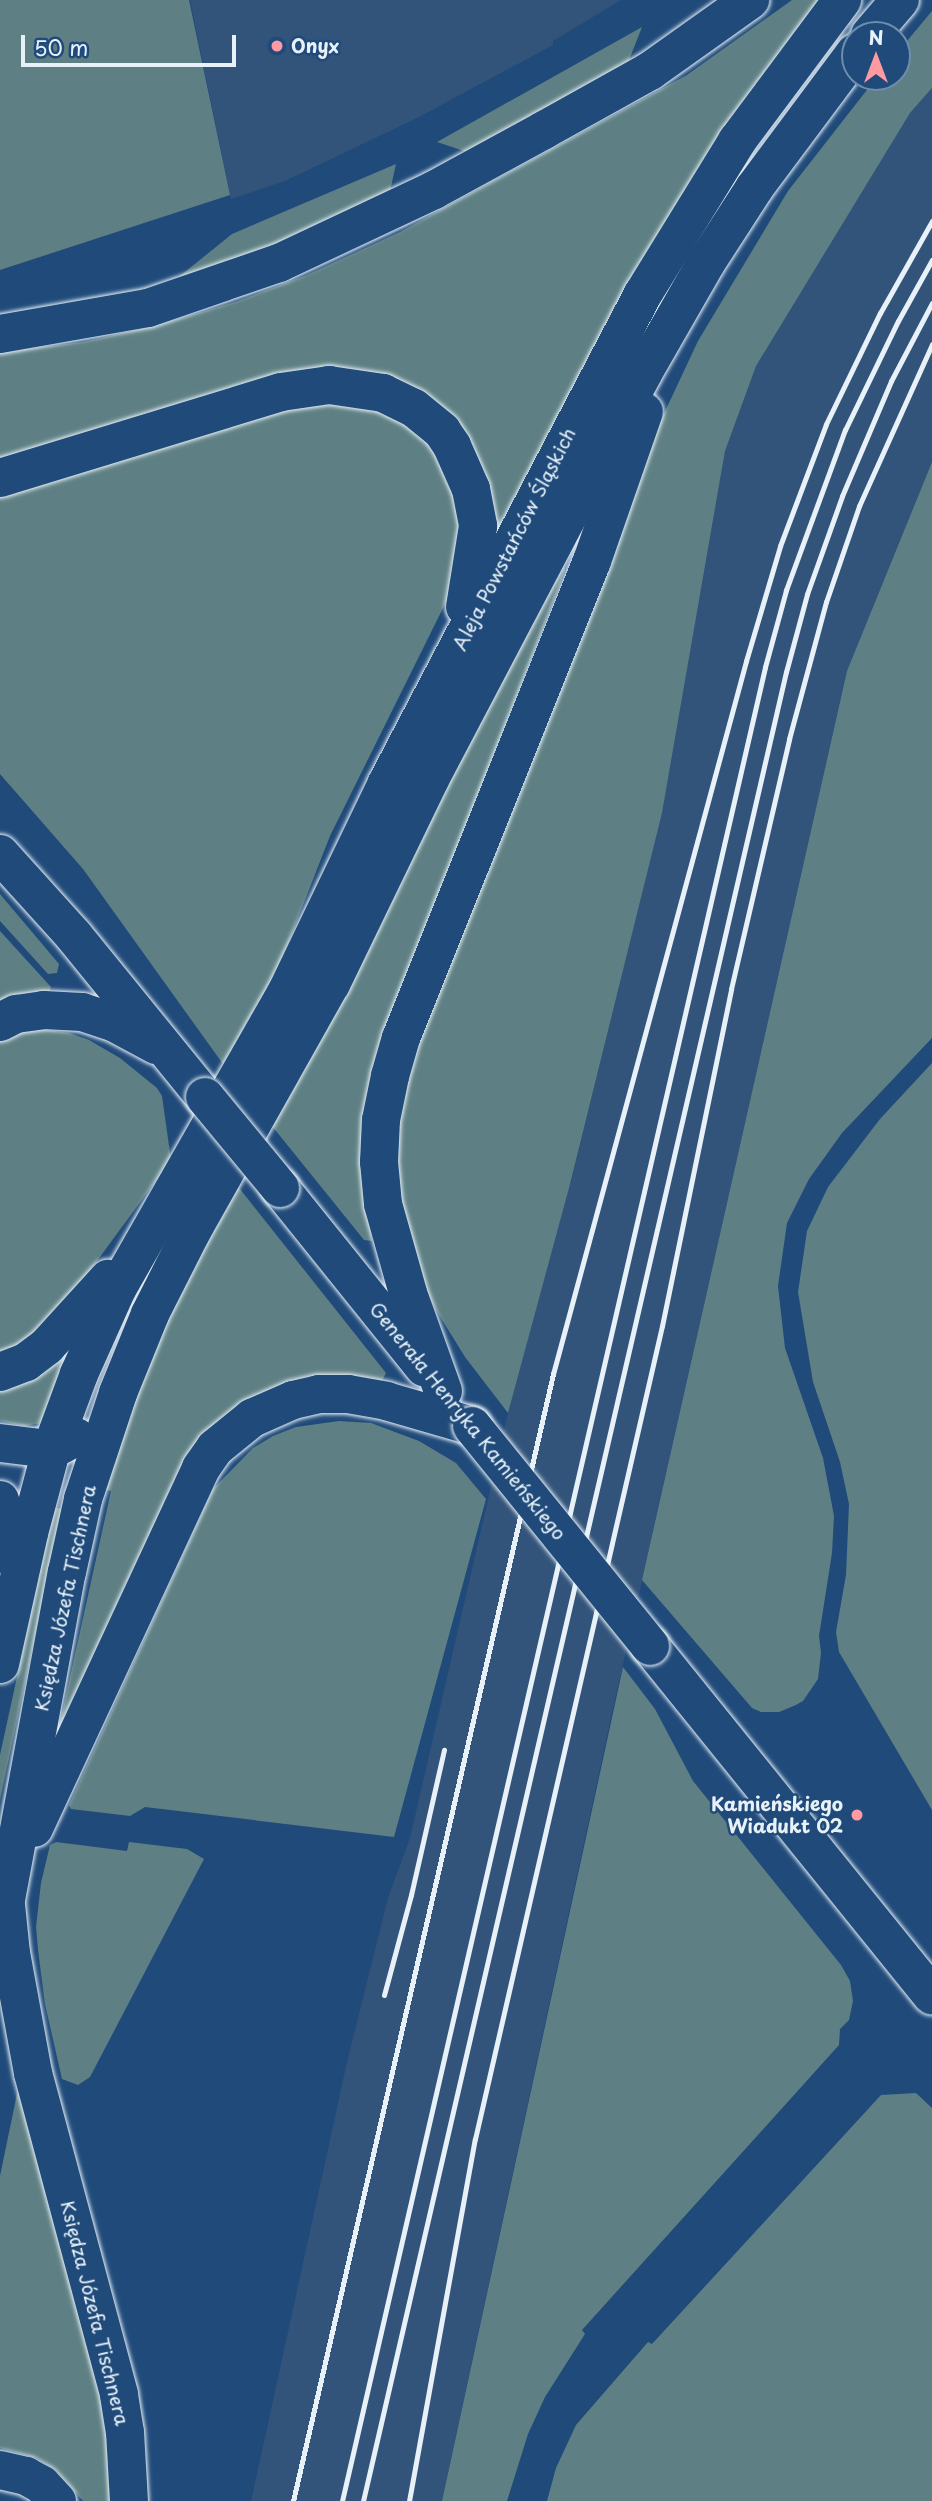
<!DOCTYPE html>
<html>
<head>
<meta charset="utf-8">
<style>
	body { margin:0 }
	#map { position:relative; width:932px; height:2501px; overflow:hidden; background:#1f4a7a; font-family:"Playpen Sans",sans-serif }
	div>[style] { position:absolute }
	.built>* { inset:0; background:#32547b }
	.green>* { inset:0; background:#5e8084 }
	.roads { filter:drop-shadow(0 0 2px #e8f1f8) drop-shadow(0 0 2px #e8f1f8) }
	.major>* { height:38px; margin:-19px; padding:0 19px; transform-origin:19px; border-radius:19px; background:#1f4a7a }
	.rail>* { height:5px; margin:-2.5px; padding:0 2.5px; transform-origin:2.5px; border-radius:2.5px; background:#e8f1f8 }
	.bridges { filter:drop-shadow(0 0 2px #e8f1f8) drop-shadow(0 0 2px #e8f1f8) }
	.major-bridge>* { height:38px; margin:-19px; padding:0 19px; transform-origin:19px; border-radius:19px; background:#1f4a7a }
	.dots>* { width:19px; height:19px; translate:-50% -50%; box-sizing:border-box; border:4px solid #1f4a7a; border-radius:50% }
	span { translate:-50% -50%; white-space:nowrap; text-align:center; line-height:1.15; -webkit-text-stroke:5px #1f4a7a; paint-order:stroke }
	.poi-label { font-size:19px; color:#e8f1f8; font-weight:700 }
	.left { translate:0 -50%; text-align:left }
	.right { translate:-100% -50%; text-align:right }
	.street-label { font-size:19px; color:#e8f1f8 }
	.north { position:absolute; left:841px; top:21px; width:70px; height:70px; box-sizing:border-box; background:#1f4a7a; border:2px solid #6f8dac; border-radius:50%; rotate:0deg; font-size:19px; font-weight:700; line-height:28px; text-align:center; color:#e8f1f8 }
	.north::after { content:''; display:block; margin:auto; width:24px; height:32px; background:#ff9aa2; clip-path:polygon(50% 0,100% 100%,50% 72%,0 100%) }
	.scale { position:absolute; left:21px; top:35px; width:215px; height:32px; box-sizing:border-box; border:4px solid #e8f1f8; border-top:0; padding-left:9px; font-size:21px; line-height:24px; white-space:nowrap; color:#e8f1f8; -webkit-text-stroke:5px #1f4a7a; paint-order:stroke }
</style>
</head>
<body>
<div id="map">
	<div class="built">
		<div style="clip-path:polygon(190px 0,621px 0,553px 41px,553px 45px,419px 117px,285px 181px,231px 199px)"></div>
		<div style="clip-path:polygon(932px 88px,932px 462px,847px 671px,610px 1722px,442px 2501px,251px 2501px,347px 2062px,388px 1898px,410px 1838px,508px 1413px,569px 1188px,662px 813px,725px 451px,756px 366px,910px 113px)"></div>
	</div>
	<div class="green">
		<div style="clip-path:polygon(0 0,189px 0,230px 195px,0 270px)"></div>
		<div style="clip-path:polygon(792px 0,827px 0,499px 538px,382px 379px,0 467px,0 352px,83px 342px,155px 326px,235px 302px,307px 275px,400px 232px,687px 75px)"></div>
		<div style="clip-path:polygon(932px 11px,932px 88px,910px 113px,756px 366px,725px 451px,662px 813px,569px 1188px,508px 1413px,465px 1357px,436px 1310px,406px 1249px,393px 1183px,399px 1085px,637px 471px,698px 341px,788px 191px,877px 77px,897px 77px,897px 53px)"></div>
		<div style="clip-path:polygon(642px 27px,622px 78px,467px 152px,437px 142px)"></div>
		<div style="clip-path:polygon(396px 164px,387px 205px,170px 284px,232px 234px)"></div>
		<div style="clip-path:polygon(331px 400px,394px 415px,439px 453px,463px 512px,448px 598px,330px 836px,278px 969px,228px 1071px,83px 869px,0 774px,0 492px,253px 413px)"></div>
		<div style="clip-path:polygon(932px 462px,932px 1038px,842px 1133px,809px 1179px,787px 1223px,778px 1286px,785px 1348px,823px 1458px,834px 1516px,832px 1553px,819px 1636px,821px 1653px,818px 1679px,803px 1701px,796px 1705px,779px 1712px,761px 1712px,752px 1708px,642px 1580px,847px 671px)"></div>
		<div style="clip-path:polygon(564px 566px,565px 570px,561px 582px,380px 1046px,363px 1190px,372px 1241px,364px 1240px,272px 1126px,499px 682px)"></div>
		<div style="clip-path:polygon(0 894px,59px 964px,57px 973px,48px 974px,0 921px)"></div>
		<div style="clip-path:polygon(0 931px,51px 987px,49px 992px,0 1003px)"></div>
		<div style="clip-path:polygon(32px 1028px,69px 1033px,89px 1040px,120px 1058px,157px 1088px,162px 1096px,171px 1160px,53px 1321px,0 1356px,0 1036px)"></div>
		<div style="clip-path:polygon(932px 1063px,932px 1810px,839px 1652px,836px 1632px,846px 1575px,849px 1504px,840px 1462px,813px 1382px,798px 1292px,807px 1231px,828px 1187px,880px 1119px)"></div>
		<div style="clip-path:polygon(236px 1184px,386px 1373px,380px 1385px,244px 1405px,70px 1725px,60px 1723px,111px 1491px,103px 1489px,142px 1371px)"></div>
		<div style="clip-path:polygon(62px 1357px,66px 1360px,42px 1423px,24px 1426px,0 1421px,0 1388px)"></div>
		<div style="clip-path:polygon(339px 1421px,371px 1423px,419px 1441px,456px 1463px,486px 1499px,394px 1837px,145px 1807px,130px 1816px,71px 1809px,69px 1805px,213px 1489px,253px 1448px,273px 1436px,296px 1427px)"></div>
		<div style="clip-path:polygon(54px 1507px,62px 1509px,0 1800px,0 1755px)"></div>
		<div style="clip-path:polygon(623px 1667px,655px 1709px,693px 1781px,841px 1965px,850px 1981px,853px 2001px,849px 2020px,840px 2029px,839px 2045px,582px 2330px,585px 2334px,545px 2397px,528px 2434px,507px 2501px,442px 2501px)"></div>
		<div style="clip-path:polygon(56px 1842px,127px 1851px,129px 1842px,187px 1849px,204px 1859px,90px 2077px,78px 2085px,62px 2079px,45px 2004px,38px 1950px,36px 1927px,41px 1883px,50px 1845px)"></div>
		<div style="clip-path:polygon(18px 2089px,106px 2416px,112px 2501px,83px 2501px,56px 2470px,37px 2458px,0 2448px,0 2176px)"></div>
		<div style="clip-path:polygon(916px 2093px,932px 2108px,932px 2501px,547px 2501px,556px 2468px,576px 2425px,648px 2342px,652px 2344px,881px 2095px)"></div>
	</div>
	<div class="roads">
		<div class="major">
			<div style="left:870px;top:35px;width:46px;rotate:-49.4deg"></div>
			<div style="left:0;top:334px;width:150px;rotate:-10deg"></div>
			<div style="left:148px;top:308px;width:139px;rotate:-19deg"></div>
			<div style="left:279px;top:263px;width:171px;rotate:-25.2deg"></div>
			<div style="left:434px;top:190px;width:125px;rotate:-28.6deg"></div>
			<div style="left:544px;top:130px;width:121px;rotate:-29.1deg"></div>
			<div style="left:650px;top:71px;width:123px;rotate:-35.4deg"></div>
			<div style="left:0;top:478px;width:294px;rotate:-17deg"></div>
			<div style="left:281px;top:392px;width:49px;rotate:-8.3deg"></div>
			<div style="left:329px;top:385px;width:55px;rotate:8.4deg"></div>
			<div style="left:383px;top:393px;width:34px;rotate:26deg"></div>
			<div style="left:414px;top:408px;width:36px;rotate:39deg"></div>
			<div style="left:442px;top:431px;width:18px;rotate:56deg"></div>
			<div style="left:452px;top:446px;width:47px;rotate:66.2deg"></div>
			<div style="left:471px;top:489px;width:38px;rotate:79deg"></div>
			<div style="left:478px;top:526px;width:82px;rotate:99.1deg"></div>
			<div style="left:0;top:854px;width:110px;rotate:47.9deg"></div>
			<div style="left:74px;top:936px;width:208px;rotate:50.9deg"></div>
			<div style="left:0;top:1022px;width:18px;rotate:-27deg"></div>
			<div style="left:16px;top:1014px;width:28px;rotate:-8deg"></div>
			<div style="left:44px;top:1010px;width:38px;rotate:3deg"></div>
			<div style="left:82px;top:1012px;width:35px;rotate:18deg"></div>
			<div style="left:115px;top:1023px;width:47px;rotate:28.2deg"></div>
			<div style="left:280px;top:1188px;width:230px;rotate:51.2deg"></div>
			<div style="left:0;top:1372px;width:28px;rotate:-21deg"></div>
			<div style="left:26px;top:1362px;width:26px;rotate:-37deg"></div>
			<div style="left:47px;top:1346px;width:91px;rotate:-47.7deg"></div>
			<div style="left:443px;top:1391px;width:104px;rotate:-109.7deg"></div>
			<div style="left:408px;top:1293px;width:92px;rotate:-105.7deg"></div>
			<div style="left:383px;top:1204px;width:42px;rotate:-95.4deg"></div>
			<div style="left:379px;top:1162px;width:42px;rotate:-87.3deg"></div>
			<div style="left:381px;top:1120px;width:45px;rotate:-78.4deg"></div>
			<div style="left:390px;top:1076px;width:40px;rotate:-74deg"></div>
			<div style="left:401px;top:1038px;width:514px;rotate:-68.18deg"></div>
			<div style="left:592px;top:561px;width:158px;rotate:-70.8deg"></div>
			<div style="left:0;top:1443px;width:41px;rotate:7deg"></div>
			<div style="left:41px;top:1448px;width:20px;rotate:-9deg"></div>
			<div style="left:61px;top:1445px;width:17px;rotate:-28deg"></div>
			<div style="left:0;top:1500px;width:66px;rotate:75.1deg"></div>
			<div style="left:650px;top:1646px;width:449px;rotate:51.1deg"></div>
			<div style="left:0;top:1664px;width:134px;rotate:-77.5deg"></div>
			<div style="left:29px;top:1533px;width:89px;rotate:-75deg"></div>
			<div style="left:52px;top:1447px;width:78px;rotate:-69.7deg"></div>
			<div style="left:79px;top:1374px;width:93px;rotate:-65.9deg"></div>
			<div style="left:117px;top:1289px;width:341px;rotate:-60.3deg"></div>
			<div style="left:286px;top:993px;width:233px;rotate:-64.3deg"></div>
			<div style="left:387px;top:783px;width:552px;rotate:-62.37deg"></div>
			<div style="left:643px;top:294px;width:180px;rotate:-58.4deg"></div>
			<div style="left:737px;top:141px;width:176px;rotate:-53.3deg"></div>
			<div style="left:34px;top:1828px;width:397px;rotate:-65.1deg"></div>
			<div style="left:201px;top:1468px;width:24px;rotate:-55deg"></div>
			<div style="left:215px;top:1448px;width:48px;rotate:-39deg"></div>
			<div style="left:252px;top:1418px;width:45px;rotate:-23.7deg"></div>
			<div style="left:293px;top:1400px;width:27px;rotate:-13deg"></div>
			<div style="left:319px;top:1394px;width:29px"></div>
			<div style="left:348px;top:1394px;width:39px;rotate:10deg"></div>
			<div style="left:386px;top:1401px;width:90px;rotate:16.2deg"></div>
			<div style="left:6px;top:1905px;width:48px;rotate:84.1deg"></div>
			<div style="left:11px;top:1953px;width:122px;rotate:79.6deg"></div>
			<div style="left:33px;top:2073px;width:333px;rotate:75deg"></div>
			<div style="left:119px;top:2395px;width:37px;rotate:81deg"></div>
			<div style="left:125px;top:2432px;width:69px;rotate:86.7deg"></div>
			<div style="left:0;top:1932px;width:366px;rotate:-79.5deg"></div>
			<div style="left:67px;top:1572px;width:75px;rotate:-77.6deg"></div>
			<div style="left:83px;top:1499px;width:112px;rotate:-71.7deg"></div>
			<div style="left:118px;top:1393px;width:85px;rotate:-67.9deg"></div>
			<div style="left:150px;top:1314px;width:91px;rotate:-63.2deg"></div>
			<div style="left:191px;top:1233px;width:286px;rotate:-60.7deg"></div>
			<div style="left:331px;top:984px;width:228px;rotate:-64.2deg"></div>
			<div style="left:430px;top:779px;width:458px;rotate:-62.3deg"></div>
			<div style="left:643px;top:373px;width:127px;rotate:-60.2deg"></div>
			<div style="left:706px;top:263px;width:90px;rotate:-57.2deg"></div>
			<div style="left:755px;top:187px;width:167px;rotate:-53.3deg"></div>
			<div style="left:0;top:2470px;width:27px;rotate:13deg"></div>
			<div style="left:26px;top:2476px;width:18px;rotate:29deg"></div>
			<div style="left:42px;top:2485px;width:22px;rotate:47deg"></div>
		</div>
	</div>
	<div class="rail">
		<div style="left:384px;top:1995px;width:104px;rotate:-74.9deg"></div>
		<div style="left:411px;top:1895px;width:149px;rotate:-77.2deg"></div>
		<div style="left:293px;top:2501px;width:1157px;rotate:-77.01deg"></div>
		<div style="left:553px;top:1374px;width:739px;rotate:-74.85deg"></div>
		<div style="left:746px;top:661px;width:120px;rotate:-73.5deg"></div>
		<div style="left:780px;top:546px;width:130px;rotate:-69.3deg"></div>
		<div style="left:826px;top:424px;width:123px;rotate:-64.1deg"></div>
		<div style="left:880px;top:313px;width:106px;rotate:-60.5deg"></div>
		<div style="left:342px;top:2501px;width:1882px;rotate:-77.01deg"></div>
		<div style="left:765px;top:667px;width:80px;rotate:-74.7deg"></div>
		<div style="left:786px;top:590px;width:171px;rotate:-69.8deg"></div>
		<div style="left:845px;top:430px;width:121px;rotate:-64.1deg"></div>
		<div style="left:898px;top:321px;width:70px;rotate:-60.9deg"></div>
		<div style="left:363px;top:2501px;width:1877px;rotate:-76.98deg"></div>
		<div style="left:786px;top:672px;width:81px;rotate:-74.9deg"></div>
		<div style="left:807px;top:594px;width:104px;rotate:-70.3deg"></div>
		<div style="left:842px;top:496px;width:125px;rotate:-66.9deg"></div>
		<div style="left:891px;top:381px;width:88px;rotate:-62.3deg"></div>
		<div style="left:409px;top:2501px;width:368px;rotate:-79.7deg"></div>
		<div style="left:475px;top:2139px;width:834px;rotate:-77.05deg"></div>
		<div style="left:662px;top:1326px;width:344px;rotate:-78.4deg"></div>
		<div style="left:731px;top:989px;width:257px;rotate:-76.9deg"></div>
		<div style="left:789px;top:739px;width:142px;rotate:-74.9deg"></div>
		<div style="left:826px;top:602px;width:102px;rotate:-71deg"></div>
		<div style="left:859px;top:506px;width:178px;rotate:-65.7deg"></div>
	</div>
	<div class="bridges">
		<div class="major-bridge">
			<div style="left:205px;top:1097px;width:118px;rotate:50.5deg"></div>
			<div style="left:472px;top:1426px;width:283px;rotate:51deg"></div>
		</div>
	</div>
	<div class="dots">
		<div style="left:277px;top:46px;background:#ff9aa2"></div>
		<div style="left:857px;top:1815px;background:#ff9aa2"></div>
	</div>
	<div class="poi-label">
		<span class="left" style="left:291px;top:46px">Onyx</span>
		<span class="right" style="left:843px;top:1815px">Kamieńskiego<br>Wiadukt 02</span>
	</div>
	<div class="street-label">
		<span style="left:514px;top:539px;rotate:-63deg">Aleja Powstańców Śląskich</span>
		<span style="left:468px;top:1421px;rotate:51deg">Generała Henryka Kamieńskiego</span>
		<span style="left:65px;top:1598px;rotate:-78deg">Księdza Józefa Tischnera</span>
		<span style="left:95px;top:2313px;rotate:76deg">Księdza Józefa Tischnera</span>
	</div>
	<div class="north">N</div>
	<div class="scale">50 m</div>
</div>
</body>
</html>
